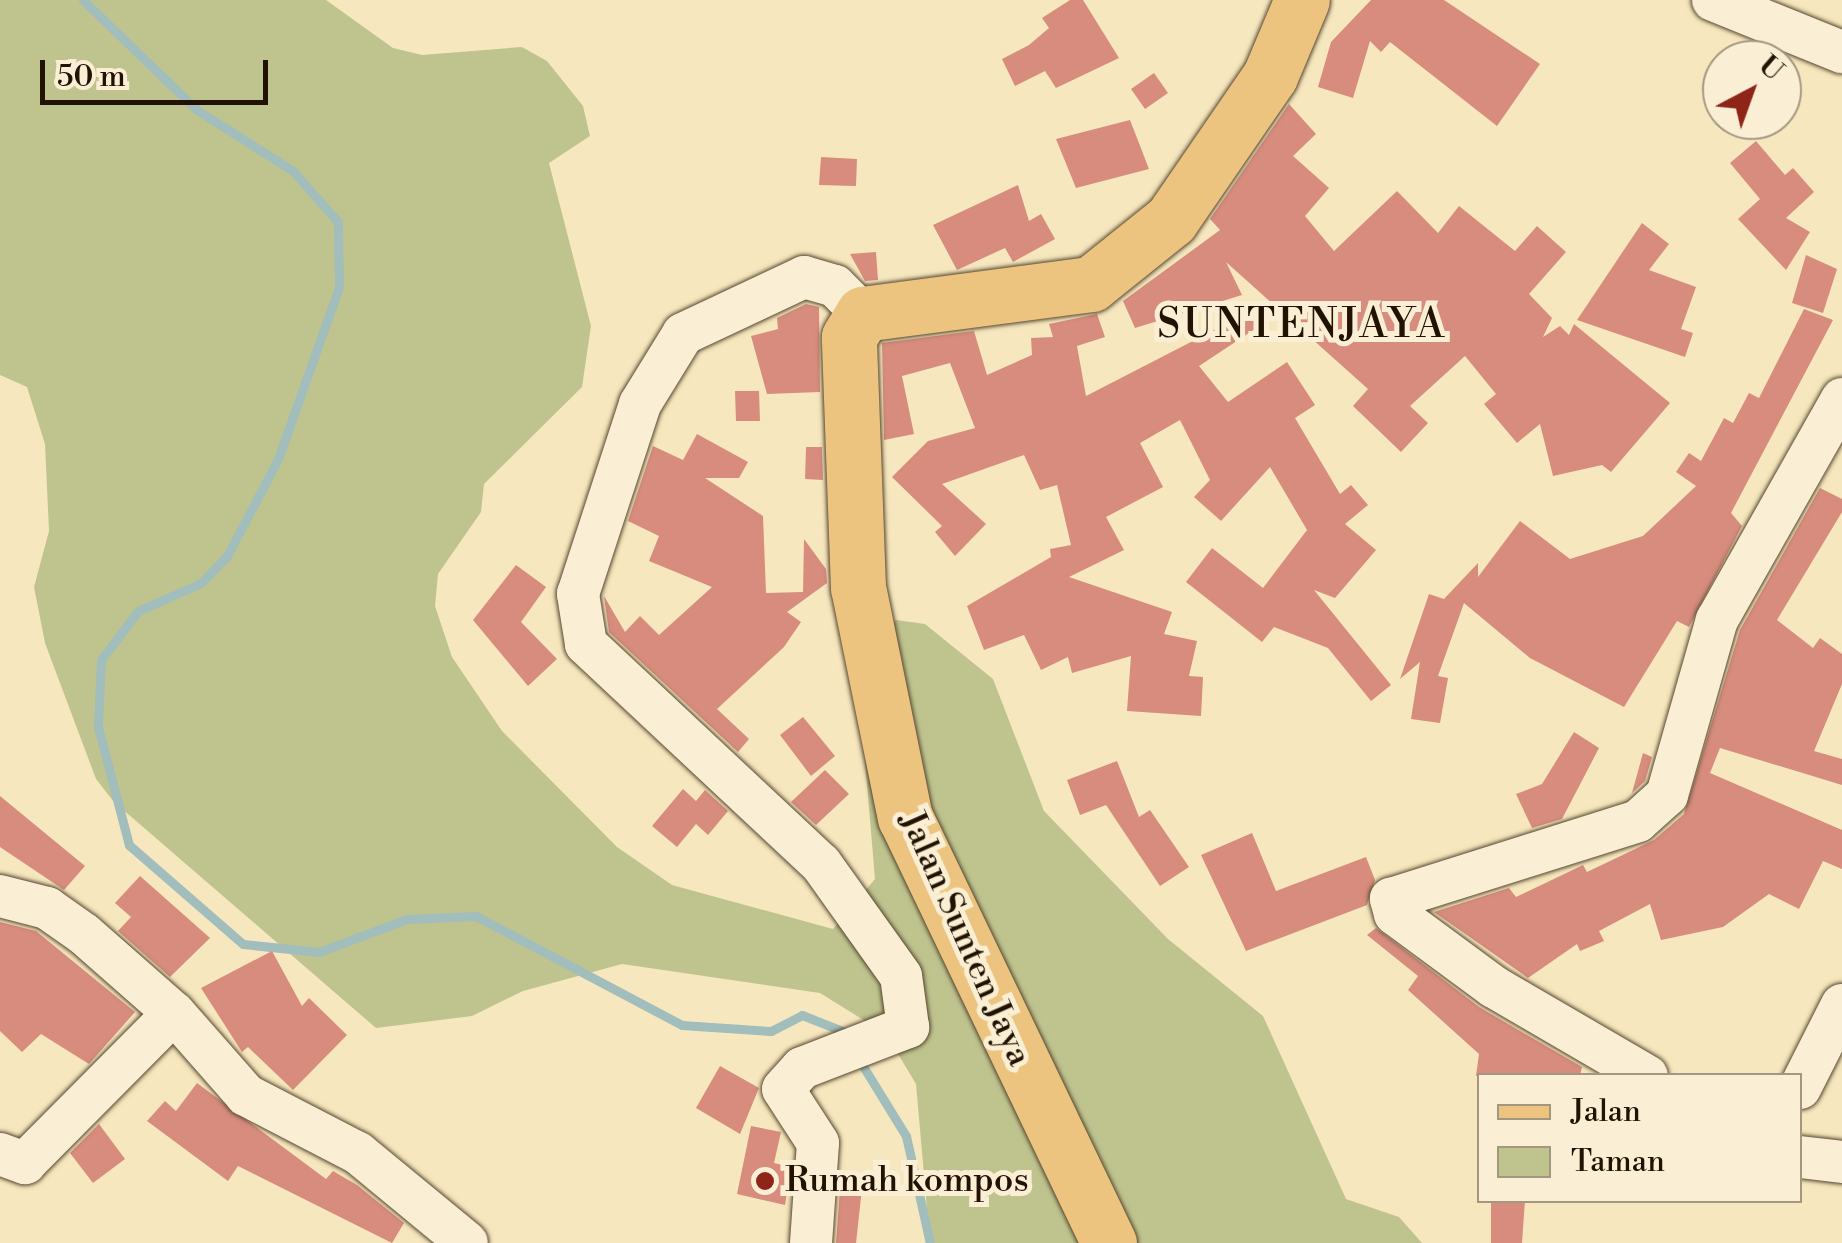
<!DOCTYPE html>
<html>
<head>
<meta charset="utf-8">
<style>
	body { margin:0 }
	#map { position:relative; width:1842px; height:1243px; overflow:hidden; background:#f7e7be; font-family:"Libre Bodoni",serif }
	div>[style] { position:absolute }
	.green>* { inset:0; background:#bfc48f }
	.stream>* { height:9px; margin:-4.5px; padding:0 4.5px; transform-origin:4.5px; border-radius:4.5px; background:#a1bdbc }
	.building>* { inset:0; background:#d78c7d }
	.roads { filter:drop-shadow(0 0 2px #564730) drop-shadow(0 0 2px #564730) }
	.minor>* { height:42px; margin:-21px; padding:0 21px; transform-origin:21px; border-radius:21px; background:#faefd5 }
	.major>* { height:55px; margin:-27.5px; padding:0 27.5px; transform-origin:27.5px; border-radius:27.5px; background:#ecc47f }
	.dots>* { width:28px; height:28px; translate:-50% -50%; box-sizing:border-box; border:5px solid #faefd5; border-radius:50% }
	span { translate:-50% -50%; white-space:nowrap; text-align:center; line-height:1.15; -webkit-text-stroke:10px #faefd5; paint-order:stroke }
	.street-label { font-size:35px; color:#211201 }
	.poi-label { font-size:35px; color:#211201 }
	.left { translate:0 -50%; text-align:left }
	.quarter-label { font-size:40px; color:#211201; letter-spacing:2.5px }
	.legend { position:absolute; left:1477px; top:1073px; width:325px; height:130px; box-sizing:border-box; background:#faefd5; border:2px solid #a39780; margin:0; padding:12px 18px; list-style:none; font-size:30px; color:#211201 }
	.legend li { display:flex; align-items:center; gap:20px; height:50px }
	.legend b { width:50px; border:2px solid #a39780 }
	.north { position:absolute; left:1702px; top:40px; width:100px; height:100px; box-sizing:border-box; background:#faefd5; border:2px solid #a39780; border-radius:50%; rotate:41deg; font-size:28px; font-weight:700; line-height:40px; text-align:center; color:#211201 }
	.north::after { content:''; display:block; margin:auto; width:35px; height:45px; background:#8f2418; clip-path:polygon(50% 0,100% 100%,50% 72%,0 100%) }
	.scale { position:absolute; left:40px; top:60px; width:228px; height:45px; box-sizing:border-box; border:5px solid #211201; border-top:0; padding-left:12px; font-size:30px; line-height:35px; white-space:nowrap; color:#211201; -webkit-text-stroke:8px #faefd5; paint-order:stroke }
</style>
</head>
<body>
<div id="map">
	<div class="green">
		<div style="clip-path:polygon(0 0,326px 0,393px 48px,422px 55px,522px 47px,547px 61px,583px 106px,590px 136px,549px 163px,591px 326px,582px 387px,484px 484px,481px 512px,438px 574px,435px 606px,452px 657px,502px 731px,617px 847px,672px 885px,833px 929px,875px 879px,859px 690px,876px 638px,896px 620px,925px 624px,993px 679px,1044px 811px,1168px 939px,1263px 1016px,1346px 1199px,1399px 1217px,1422px 1243px,930px 1243px,916px 1084px,886px 1034px,820px 993px,622px 964px,523px 991px,472px 1016px,376px 1028px,114px 802px,96px 779px,45px 643px,34px 587px,49px 531px,45px 444px,27px 387px,0 375px)"></div>
	</div>
	<div class="stream">
		<div style="left:83px;top:0;width:158px;rotate:44deg"></div>
		<div style="left:197px;top:110px;width:114px;rotate:32.4deg"></div>
		<div style="left:293px;top:171px;width:68px;rotate:48.6deg"></div>
		<div style="left:338px;top:222px;width:65px;rotate:89.1deg"></div>
		<div style="left:339px;top:287px;width:182px;rotate:109.5deg"></div>
		<div style="left:278px;top:459px;width:110px;rotate:117.7deg"></div>
		<div style="left:227px;top:556px;width:37px;rotate:134deg"></div>
		<div style="left:201px;top:583px;width:69px;rotate:156deg"></div>
		<div style="left:138px;top:611px;width:61px;rotate:127.1deg"></div>
		<div style="left:101px;top:660px;width:67px;rotate:92.6deg"></div>
		<div style="left:98px;top:727px;width:122px;rotate:75.3deg"></div>
		<div style="left:129px;top:845px;width:151px;rotate:41deg"></div>
		<div style="left:243px;top:944px;width:76px;rotate:6deg"></div>
		<div style="left:319px;top:952px;width:94px;rotate:-20.6deg"></div>
		<div style="left:407px;top:919px;width:69px;rotate:-2.5deg"></div>
		<div style="left:476px;top:916px;width:233px;rotate:27.9deg"></div>
		<div style="left:682px;top:1025px;width:89px;rotate:3.9deg"></div>
		<div style="left:771px;top:1031px;width:35px;rotate:-27deg"></div>
		<div style="left:802px;top:1015px;width:52px;rotate:21.6deg"></div>
		<div style="left:858px;top:1058px;width:92px;rotate:58.4deg"></div>
		<div style="left:906px;top:1136px;width:110px;rotate:77.4deg"></div>
	</div>
	<div class="building">
		<div style="clip-path:polygon(1070px 0,1083px 0,1119px 58px,1056px 88px,1045px 71px,1015px 86px,1002px 59px,1029px 45px,1049px 28px,1042px 18px)"></div>
		<div style="clip-path:polygon(1371px 0,1444px 0,1540px 64px,1497px 126px,1390px 42px,1381px 52px,1370px 41px,1353px 98px,1318px 87px,1331px 42px)"></div>
		<div style="clip-path:polygon(1154px 73px,1168px 93px,1145px 109px,1131px 89px)"></div>
		<div style="clip-path:polygon(1289px 104px,1316px 134px,1293px 156px,1329px 188px,1305px 216px,1334px 251px,1397px 191px,1438px 233px,1459px 206px,1515px 251px,1537px 226px,1566px 252px,1529px 294px,1552px 318px,1543px 337px,1560px 326px,1569px 335px,1574px 324px,1670px 403px,1611px 472px,1602px 465px,1553px 476px,1540px 424px,1517px 443px,1484px 404px,1496px 394px,1465px 356px,1410px 406px,1428px 423px,1401px 452px,1353px 406px,1368px 389px,1226px 262px,1242px 295px,1135px 328px,1123px 301px,1220px 230px,1210px 219px)"></div>
		<div style="clip-path:polygon(1130px 120px,1149px 169px,1076px 188px,1056px 139px)"></div>
		<div style="clip-path:polygon(1756px 141px,1785px 175px,1793px 168px,1814px 192px,1786px 218px,1810px 232px,1786px 270px,1738px 219px,1760px 199px,1730px 163px)"></div>
		<div style="clip-path:polygon(821px 157px,857px 159px,856px 186px,819px 185px)"></div>
		<div style="clip-path:polygon(1018px 185px,1029px 221px,1041px 214px,1055px 239px,1013px 262px,1005px 248px,957px 270px,933px 225px)"></div>
		<div style="clip-path:polygon(1642px 223px,1669px 244px,1649px 270px,1696px 287px,1681px 329px,1693px 333px,1685px 357px,1577px 320px)"></div>
		<div style="clip-path:polygon(876px 252px,878px 280px,865px 281px,850px 254px)"></div>
		<div style="clip-path:polygon(1806px 255px,1837px 269px,1823px 313px,1792px 303px)"></div>
		<div style="clip-path:polygon(806px 304px,819px 307px,820px 392px,767px 394px,751px 336px,778px 329px,777px 318px)"></div>
		<div style="clip-path:polygon(1255px 309px,1264px 323px,1199px 366px,1228px 402px,1287px 362px,1315px 405px,1295px 418px,1340px 494px,1351px 485px,1368px 505px,1345px 524px,1376px 550px,1335px 598px,1314px 590px,1391px 685px,1371px 701px,1328px 648px,1274px 627px,1262px 642px,1186px 582px,1212px 548px,1263px 588px,1307px 530px,1270px 467px,1221px 521px,1194px 497px,1210px 480px,1180px 420px,1140px 443px,1163px 487px,1106px 517px,1124px 550px,1069px 577px,1172px 612px,1164px 634px,1197px 641px,1189px 676px,1203px 677px,1201px 716px,1127px 711px,1131px 656px,1072px 673px,1068px 657px,1041px 670px,1024px 635px,984px 650px,967px 606px,1051px 557px,1050px 549px,1071px 545px,1057px 485px,1040px 490px,1024px 455px,942px 484px,986px 524px,955px 556px,935px 532px,942px 526px,892px 477px,928px 441px,975px 428px,950px 363px,902px 376px,914px 434px,884px 440px,882px 343px,974px 331px,987px 375px,1032px 355px,1031px 338px,1053px 337px,1049px 324px,1097px 314px,1105px 337px,1077px 346px,1086px 396px)"></div>
		<div style="clip-path:polygon(1804px 309px,1833px 320px,1731px 513px,1742px 526px,1689px 627px,1677px 621px,1624px 707px,1530px 658px,1464px 603px,1438px 676px,1448px 678px,1440px 723px,1411px 719px,1420px 662px,1400px 679px,1429px 594px,1444px 599px,1478px 563px,1478px 577px,1520px 521px,1570px 559px,1643px 536px,1696px 486px,1676px 472px,1689px 453px,1701px 461px,1724px 418px,1733px 423px,1749px 393px,1759px 398px)"></div>
		<div style="clip-path:polygon(735px 391px,759px 391px,760px 421px,736px 421px)"></div>
		<div style="clip-path:polygon(697px 434px,748px 462px,739px 478px,705px 478px,763px 516px,766px 593px,803px 592px,804px 539px,826px 569px,827px 583px,787px 612px,801px 622px,784px 647px,717px 709px,749px 739px,738px 752px,609px 632px,604px 596px,625px 632px,640px 616px,659px 635px,712px 587px,649px 561px,659px 536px,628px 521px,653px 446px,683px 460px)"></div>
		<div style="clip-path:polygon(806px 447px,822px 447px,823px 480px,805px 479px)"></div>
		<div style="clip-path:polygon(1820px 488px,1842px 499px,1842px 512px,1777px 620px,1813px 648px,1820px 638px,1842px 654px,1842px 684px,1814px 751px,1842px 759px,1842px 785px,1720px 748px,1710px 773px,1842px 830px,1842px 869px,1823px 861px,1799px 909px,1769px 894px,1723px 927px,1661px 940px,1650px 904px,1599px 931px,1604px 941px,1580px 951px,1577px 944px,1528px 978px,1434px 912px,1509px 888px,1516px 897px,1583px 865px,1587px 872px,1654px 840px,1684px 814px,1740px 630px)"></div>
		<div style="clip-path:polygon(516px 565px,546px 587px,521px 622px,557px 659px,528px 686px,473px 620px)"></div>
		<div style="clip-path:polygon(803px 717px,835px 756px,811px 776px,780px 735px)"></div>
		<div style="clip-path:polygon(1574px 732px,1599px 748px,1562px 819px,1532px 828px,1516px 794px,1542px 784px)"></div>
		<div style="clip-path:polygon(1643px 753px,1652px 757px,1645px 781px,1632px 793px)"></div>
		<div style="clip-path:polygon(1117px 761px,1139px 817px,1150px 810px,1189px 867px,1160px 886px,1106px 805px,1080px 815px,1067px 780px)"></div>
		<div style="clip-path:polygon(825px 770px,849px 794px,816px 825px,791px 802px)"></div>
		<div style="clip-path:polygon(683px 789px,696px 801px,705px 790px,728px 811px,708px 835px,696px 824px,677px 847px,652px 826px)"></div>
		<div style="clip-path:polygon(0 796px,85px 866px,64px 890px,0 847px)"></div>
		<div style="clip-path:polygon(1252px 833px,1276px 891px,1366px 857px,1375px 880px,1367px 905px,1246px 951px,1201px 855px)"></div>
		<div style="clip-path:polygon(140px 876px,210px 938px,170px 977px,118px 931px,131px 917px,115px 903px)"></div>
		<div style="clip-path:polygon(0 922px,36px 931px,135px 1012px,89px 1064px,41px 1034px,22px 1052px,0 1031px)"></div>
		<div style="clip-path:polygon(1376px 928px,1479px 1007px,1582px 1067px,1580px 1076px,1476px 1076px,1479px 1054px,1408px 990px,1418px 976px,1367px 935px)"></div>
		<div style="clip-path:polygon(272px 951px,302px 1006px,309px 998px,347px 1035px,293px 1090px,248px 1047px,242px 1052px,201px 988px)"></div>
		<div style="clip-path:polygon(720px 1066px,759px 1088px,740px 1134px,696px 1108px)"></div>
		<div style="clip-path:polygon(197px 1083px,326px 1179px,333px 1171px,357px 1185px,404px 1223px,392px 1243px,238px 1166px,228px 1181px,147px 1121px,165px 1101px,176px 1111px)"></div>
		<div style="clip-path:polygon(99px 1124px,125px 1159px,93px 1183px,70px 1153px)"></div>
		<div style="clip-path:polygon(751px 1126px,781px 1132px,774px 1163px,791px 1167px,785px 1205px,737px 1194px)"></div>
		<div style="clip-path:polygon(841px 1176px,863px 1179px,856px 1243px,836px 1243px)"></div>
		<div style="clip-path:polygon(1491px 1200px,1525px 1200px,1522px 1243px,1491px 1243px)"></div>
	</div>
	<div class="roads">
		<div class="minor">
			<div style="left:1713px;top:0;width:139px;rotate:22deg"></div>
			<div style="left:0;top:896px;width:49px;rotate:14.3deg"></div>
			<div style="left:47px;top:908px;width:45px;rotate:35.1deg"></div>
			<div style="left:84px;top:934px;width:120px;rotate:41.3deg"></div>
			<div style="left:174px;top:1013px;width:109px;rotate:48.7deg"></div>
			<div style="left:246px;top:1095px;width:126px;rotate:27.4deg"></div>
			<div style="left:358px;top:1153px;width:141px;rotate:39.5deg"></div>
			<div style="left:1647px;top:1076px;width:177px;rotate:-149.8deg"></div>
			<div style="left:1494px;top:987px;width:123px;rotate:-143.6deg"></div>
			<div style="left:1395px;top:914px;width:16px;rotate:-105deg"></div>
			<div style="left:1391px;top:899px;width:259px;rotate:-17.5deg"></div>
			<div style="left:1638px;top:821px;width:39px;rotate:-42deg"></div>
			<div style="left:1667px;top:795px;width:182px;rotate:-74.1deg"></div>
			<div style="left:1717px;top:620px;width:254px;rotate:-60.5deg"></div>
			<div style="left:1800px;top:1088px;width:93px;rotate:-63.2deg"></div>
			<div style="left:0;top:1154px;width:27px;rotate:20deg"></div>
			<div style="left:25px;top:1163px;width:211px;rotate:-45.2deg"></div>
			<div style="left:1800px;top:1157px;width:42px;rotate:6.8deg"></div>
			<div style="left:811px;top:1243px;width:100px;rotate:-86deg"></div>
			<div style="left:818px;top:1143px;width:64px;rotate:-122.9deg"></div>
			<div style="left:783px;top:1089px;width:28px;rotate:-48deg"></div>
			<div style="left:802px;top:1068px;width:114px;rotate:-21.1deg"></div>
			<div style="left:908px;top:1027px;width:51px;rotate:-97.8deg"></div>
			<div style="left:901px;top:976px;width:138px;rotate:-125.5deg"></div>
			<div style="left:821px;top:864px;width:322px;rotate:-136.9deg"></div>
			<div style="left:586px;top:644px;width:51px;rotate:-99.1deg"></div>
			<div style="left:578px;top:594px;width:200px;rotate:-71.9deg"></div>
			<div style="left:640px;top:404px;width:82px;rotate:-58.4deg"></div>
			<div style="left:683px;top:334px;width:134px;rotate:-25.2deg"></div>
			<div style="left:804px;top:277px;width:32px;rotate:16deg"></div>
			<div style="left:835px;top:286px;width:40px;rotate:45deg"></div>
		</div>
		<div class="major">
			<div style="left:1109px;top:1243px;width:471px;rotate:-115.6deg"></div>
			<div style="left:905px;top:818px;width:235px;rotate:-101.5deg"></div>
			<div style="left:858px;top:588px;width:251px;rotate:-92.1deg"></div>
			<div style="left:849px;top:337px;width:27px;rotate:-59deg"></div>
			<div style="left:863px;top:314px;width:230px;rotate:-7.5deg"></div>
			<div style="left:1091px;top:284px;width:102px;rotate:-38.7deg"></div>
			<div style="left:1171px;top:220px;width:175px;rotate:-55.5deg"></div>
			<div style="left:1270px;top:76px;width:82px;rotate:-67.2deg"></div>
		</div>
	</div>
	<div class="dots">
		<div style="left:765px;top:1181px;background:#8f2418"></div>
	</div>
	<div class="street-label">
		<span style="left:965px;top:939px;rotate:66deg">Jalan Sunten Jaya</span>
	</div>
	<div class="poi-label">
		<span class="left" style="left:785px;top:1181px">Rumah kompos</span>
	</div>
	<div class="quarter-label">
		<span style="left:1302px;top:325px">SUNTENJAYA</span>
	</div>
	<ul class="legend">
	<li><b style="height:12px;background:#ecc47f"></b>Jalan</li>
	<li><b style="height:28px;background:#bfc48f"></b>Taman</li>
	</ul>
	<div class="north">U</div>
	<div class="scale">50 m</div>
</div>
</body>
</html>
